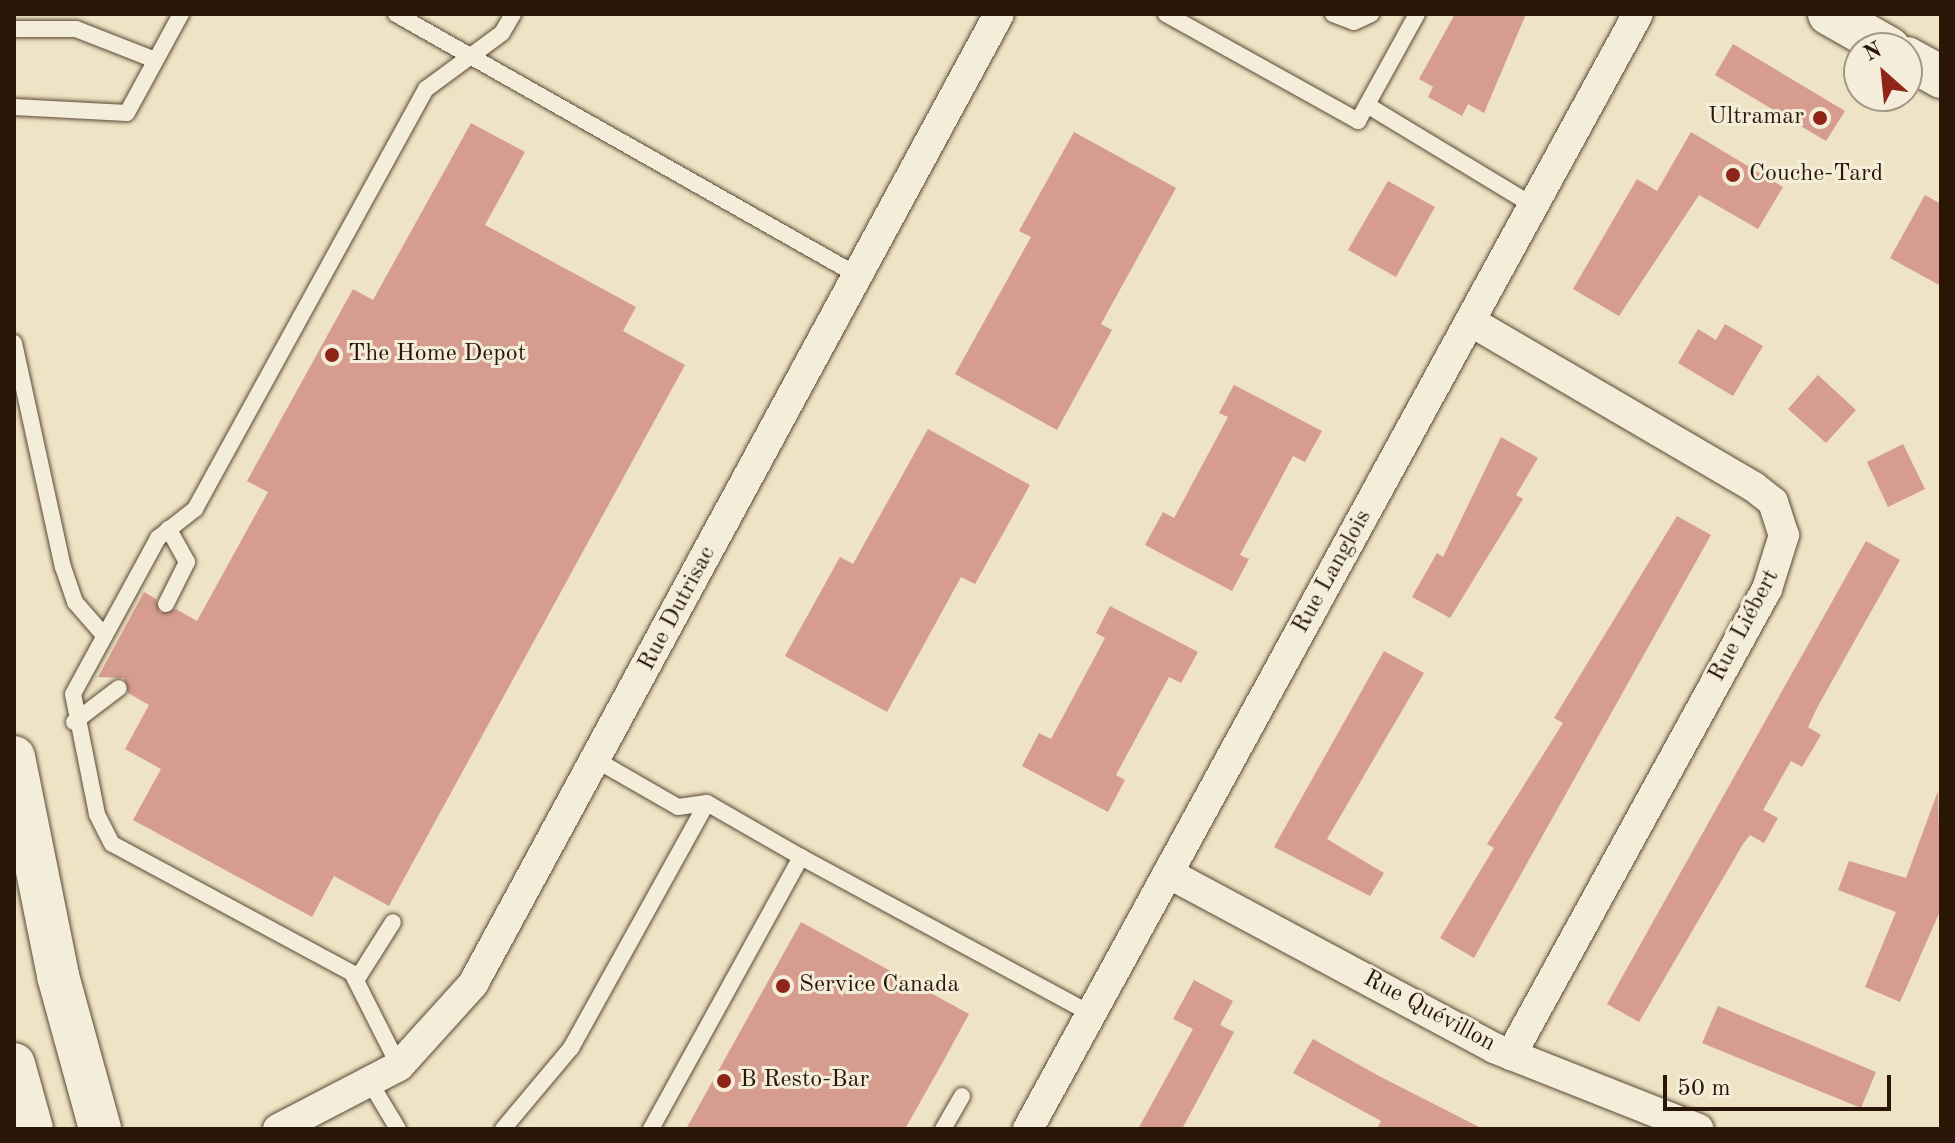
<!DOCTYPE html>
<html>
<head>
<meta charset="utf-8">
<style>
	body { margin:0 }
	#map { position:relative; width:1955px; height:1143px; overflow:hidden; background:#eee3c4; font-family:"Old Standard TT",serif }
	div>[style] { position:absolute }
	.building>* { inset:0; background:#d69c8f }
	.roads { filter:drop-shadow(0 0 2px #5b4936) drop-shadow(0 0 2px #5b4936) }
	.lane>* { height:16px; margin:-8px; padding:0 8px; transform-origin:8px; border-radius:8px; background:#f4edd9 }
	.street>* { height:30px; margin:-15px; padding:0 15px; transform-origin:15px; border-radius:15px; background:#f4edd9 }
	.secondary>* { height:42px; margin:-21px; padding:0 21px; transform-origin:21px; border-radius:21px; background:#f4edd9 }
	.dots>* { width:22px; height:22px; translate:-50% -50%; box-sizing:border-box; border:4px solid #f4edd9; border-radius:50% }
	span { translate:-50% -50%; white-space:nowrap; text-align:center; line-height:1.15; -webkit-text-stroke:6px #f4edd9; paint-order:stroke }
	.poi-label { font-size:24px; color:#2a1606 }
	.right { translate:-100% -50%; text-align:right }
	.left { translate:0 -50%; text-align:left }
	.street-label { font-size:24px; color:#2a1606 }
	.frame { position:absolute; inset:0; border:16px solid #2a1606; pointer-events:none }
	.north { position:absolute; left:1843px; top:32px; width:80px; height:80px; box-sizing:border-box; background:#f4edd9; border:2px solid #a39785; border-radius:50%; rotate:333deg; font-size:22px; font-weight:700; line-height:32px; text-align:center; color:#2a1606 }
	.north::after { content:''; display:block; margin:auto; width:28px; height:36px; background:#8f2418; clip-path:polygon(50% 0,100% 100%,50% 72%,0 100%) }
	.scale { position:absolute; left:1663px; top:1075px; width:228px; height:36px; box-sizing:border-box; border:4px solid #2a1606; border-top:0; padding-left:10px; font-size:24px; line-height:28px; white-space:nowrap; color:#2a1606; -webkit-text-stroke:6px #f4edd9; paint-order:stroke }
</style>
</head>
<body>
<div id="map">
	<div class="building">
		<div style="clip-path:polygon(1455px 14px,1526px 14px,1484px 113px,1468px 104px,1462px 116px,1428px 97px,1433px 87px,1419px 79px)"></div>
		<div style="clip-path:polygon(1733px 44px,1845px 111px,1826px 141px,1715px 75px)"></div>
		<div style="clip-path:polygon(471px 123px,525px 152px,485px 225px,636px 307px,623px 331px,685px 365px,389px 906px,334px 876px,312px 917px,133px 820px,161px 769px,125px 749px,149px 705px,128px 693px,124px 678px,98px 677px,144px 592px,156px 599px,160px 613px,176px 609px,197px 621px,268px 492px,247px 481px,353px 289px,373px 300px)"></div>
		<div style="clip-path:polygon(1074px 132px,1176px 188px,1101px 324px,1112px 330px,1057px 430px,955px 374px,1031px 237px,1019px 231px)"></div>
		<div style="clip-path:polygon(1691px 132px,1783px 187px,1758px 229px,1699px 195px,1619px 316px,1573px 289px,1637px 179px,1657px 191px)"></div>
		<div style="clip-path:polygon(1388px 181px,1435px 207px,1396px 277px,1348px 250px)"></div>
		<div style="clip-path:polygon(1925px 195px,1941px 204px,1941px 286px,1890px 258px)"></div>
		<div style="clip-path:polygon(1725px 324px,1763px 346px,1733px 396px,1678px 363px,1698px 329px,1716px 340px)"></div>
		<div style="clip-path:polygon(1818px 375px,1856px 410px,1826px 443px,1788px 409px)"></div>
		<div style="clip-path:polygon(1234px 385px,1322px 431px,1305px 462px,1293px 456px,1240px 555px,1249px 559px,1232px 591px,1145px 545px,1163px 512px,1174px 518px,1228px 417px,1219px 413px)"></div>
		<div style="clip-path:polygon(928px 429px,1030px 485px,975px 584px,961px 577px,887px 712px,785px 656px,840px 557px,853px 564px)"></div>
		<div style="clip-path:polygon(1501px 437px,1538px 458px,1516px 495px,1523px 499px,1450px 618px,1412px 597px,1437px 553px,1443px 557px)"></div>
		<div style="clip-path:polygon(1903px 444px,1925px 489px,1888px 507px,1867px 462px)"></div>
		<div style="clip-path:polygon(1677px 516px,1711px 535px,1474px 958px,1440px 938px,1494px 848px,1487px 844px,1563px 723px,1554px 718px)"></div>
		<div style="clip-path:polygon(1866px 541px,1900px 560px,1818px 706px,1808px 727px,1821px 735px,1802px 767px,1791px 761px,1763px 810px,1778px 818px,1764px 843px,1750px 835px,1743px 844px,1639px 1022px,1607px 1004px)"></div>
		<div style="clip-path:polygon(1110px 606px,1198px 652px,1181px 683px,1169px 677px,1116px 775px,1125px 780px,1108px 812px,1022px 766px,1039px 733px,1051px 739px,1105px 638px,1096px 633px)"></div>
		<div style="clip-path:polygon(1384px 651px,1424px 673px,1327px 839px,1384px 873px,1370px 896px,1274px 847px)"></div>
		<div style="clip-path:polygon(1938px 791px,1941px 909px,1900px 1002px,1865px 987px,1896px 912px,1838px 890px,1849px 861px,1906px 878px)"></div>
		<div style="clip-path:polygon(801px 922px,969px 1014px,944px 1060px,905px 1129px,686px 1129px)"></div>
		<div style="clip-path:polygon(1194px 980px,1233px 1001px,1220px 1025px,1234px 1032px,1182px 1129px,1138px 1129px,1193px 1029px,1173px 1019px)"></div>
		<div style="clip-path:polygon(1718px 1006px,1876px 1072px,1861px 1108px,1702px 1043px)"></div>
		<div style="clip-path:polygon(1313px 1039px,1377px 1075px,1483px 1129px,1377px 1129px,1381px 1121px,1293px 1073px)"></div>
	</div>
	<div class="roads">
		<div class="lane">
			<div style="left:396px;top:14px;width:530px;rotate:29.52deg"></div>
			<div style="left:1166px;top:14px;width:220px;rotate:29.1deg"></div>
			<div style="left:1358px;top:121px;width:122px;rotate:-61.1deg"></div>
			<div style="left:1333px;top:14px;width:22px;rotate:21deg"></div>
			<div style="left:1354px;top:22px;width:19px;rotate:-25deg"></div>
			<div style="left:14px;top:29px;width:62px"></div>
			<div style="left:76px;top:29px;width:85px;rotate:21.4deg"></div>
			<div style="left:1367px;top:105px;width:195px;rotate:31.2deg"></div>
			<div style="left:14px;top:107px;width:113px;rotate:3deg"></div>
			<div style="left:127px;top:113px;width:113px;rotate:-61.4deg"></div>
			<div style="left:14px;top:343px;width:229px;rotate:77.7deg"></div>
			<div style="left:63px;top:567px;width:37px;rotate:71deg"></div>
			<div style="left:75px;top:602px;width:41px;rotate:48.9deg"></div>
			<div style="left:166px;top:604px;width:47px;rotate:-63.4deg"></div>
			<div style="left:187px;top:562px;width:38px;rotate:-119deg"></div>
			<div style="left:74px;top:722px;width:56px;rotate:-37.1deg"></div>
			<div style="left:598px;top:761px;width:92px;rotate:29.9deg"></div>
			<div style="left:678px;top:807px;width:29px;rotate:-8deg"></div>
			<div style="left:707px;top:803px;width:108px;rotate:29.9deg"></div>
			<div style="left:801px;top:857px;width:311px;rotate:118.9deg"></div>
			<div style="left:801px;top:857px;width:330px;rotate:28.4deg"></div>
			<div style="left:357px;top:979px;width:67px;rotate:-57.7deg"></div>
			<div style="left:399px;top:1066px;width:104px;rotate:-116.8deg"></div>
			<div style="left:352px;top:973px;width:272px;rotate:-151.7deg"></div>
			<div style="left:112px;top:844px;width:34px;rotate:-117deg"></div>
			<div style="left:97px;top:814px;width:122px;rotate:-101.3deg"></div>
			<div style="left:73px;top:694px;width:178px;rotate:-61.4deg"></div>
			<div style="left:158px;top:538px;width:47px;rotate:-38.1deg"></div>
			<div style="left:195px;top:509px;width:479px;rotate:-61.2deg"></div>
			<div style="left:426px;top:89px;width:94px;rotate:-36.4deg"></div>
			<div style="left:502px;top:33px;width:22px;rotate:-60deg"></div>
			<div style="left:371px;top:1084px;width:52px;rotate:59deg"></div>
			<div style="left:503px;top:1129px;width:106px;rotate:-50deg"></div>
			<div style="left:571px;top:1048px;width:280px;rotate:-61deg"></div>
			<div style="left:943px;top:1129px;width:38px;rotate:-60deg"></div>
		</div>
		<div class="street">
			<div style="left:1470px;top:321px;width:329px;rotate:30.3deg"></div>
			<div style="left:1754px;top:487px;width:24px;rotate:38deg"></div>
			<div style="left:1773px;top:502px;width:35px;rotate:72deg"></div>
			<div style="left:1784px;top:535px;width:57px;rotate:107.5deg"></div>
			<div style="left:1767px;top:589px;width:532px;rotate:118.78deg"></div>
			<div style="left:1168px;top:873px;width:370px;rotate:28.2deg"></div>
			<div style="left:1494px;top:1048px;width:220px;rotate:21.6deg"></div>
			<div style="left:278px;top:1129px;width:136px;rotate:-27.5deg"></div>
			<div style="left:399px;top:1066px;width:110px;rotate:-47.9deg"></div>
			<div style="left:473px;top:984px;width:1103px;rotate:-61.53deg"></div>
			<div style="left:1028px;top:1129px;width:1271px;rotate:-61.32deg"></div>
		</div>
		<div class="secondary">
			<div style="left:1829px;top:14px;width:69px;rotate:29.5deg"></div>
			<div style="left:1907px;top:58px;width:39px;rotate:29deg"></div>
			<div style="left:14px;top:757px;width:223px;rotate:78.6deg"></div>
			<div style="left:58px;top:976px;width:159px;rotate:74.6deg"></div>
			<div style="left:14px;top:1064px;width:67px;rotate:74.5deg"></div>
		</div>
	</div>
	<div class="dots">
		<div style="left:1820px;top:118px;background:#8f2418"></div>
		<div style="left:1733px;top:175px;background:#8f2418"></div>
		<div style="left:332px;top:355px;background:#8f2418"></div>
		<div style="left:783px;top:986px;background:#8f2418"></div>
		<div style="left:724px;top:1081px;background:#8f2418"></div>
	</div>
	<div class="poi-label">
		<span class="right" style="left:1804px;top:118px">Ultramar</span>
		<span class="left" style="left:1749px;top:175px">Couche-Tard</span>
		<span class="left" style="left:348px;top:355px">The Home Depot</span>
		<span class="left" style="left:799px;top:986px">Service Canada</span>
		<span class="left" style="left:740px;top:1081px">B Resto-Bar</span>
	</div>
	<div class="street-label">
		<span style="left:1333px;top:572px;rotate:-61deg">Rue Langlois</span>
		<span style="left:678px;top:609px;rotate:-62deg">Rue Dutrisac</span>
		<span style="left:1745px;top:626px;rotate:-62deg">Rue Liébert</span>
		<span style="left:1429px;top:1012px;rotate:28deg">Rue Quévillon</span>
	</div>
	<div class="frame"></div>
	<div class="north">N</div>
	<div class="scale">50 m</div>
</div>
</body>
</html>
